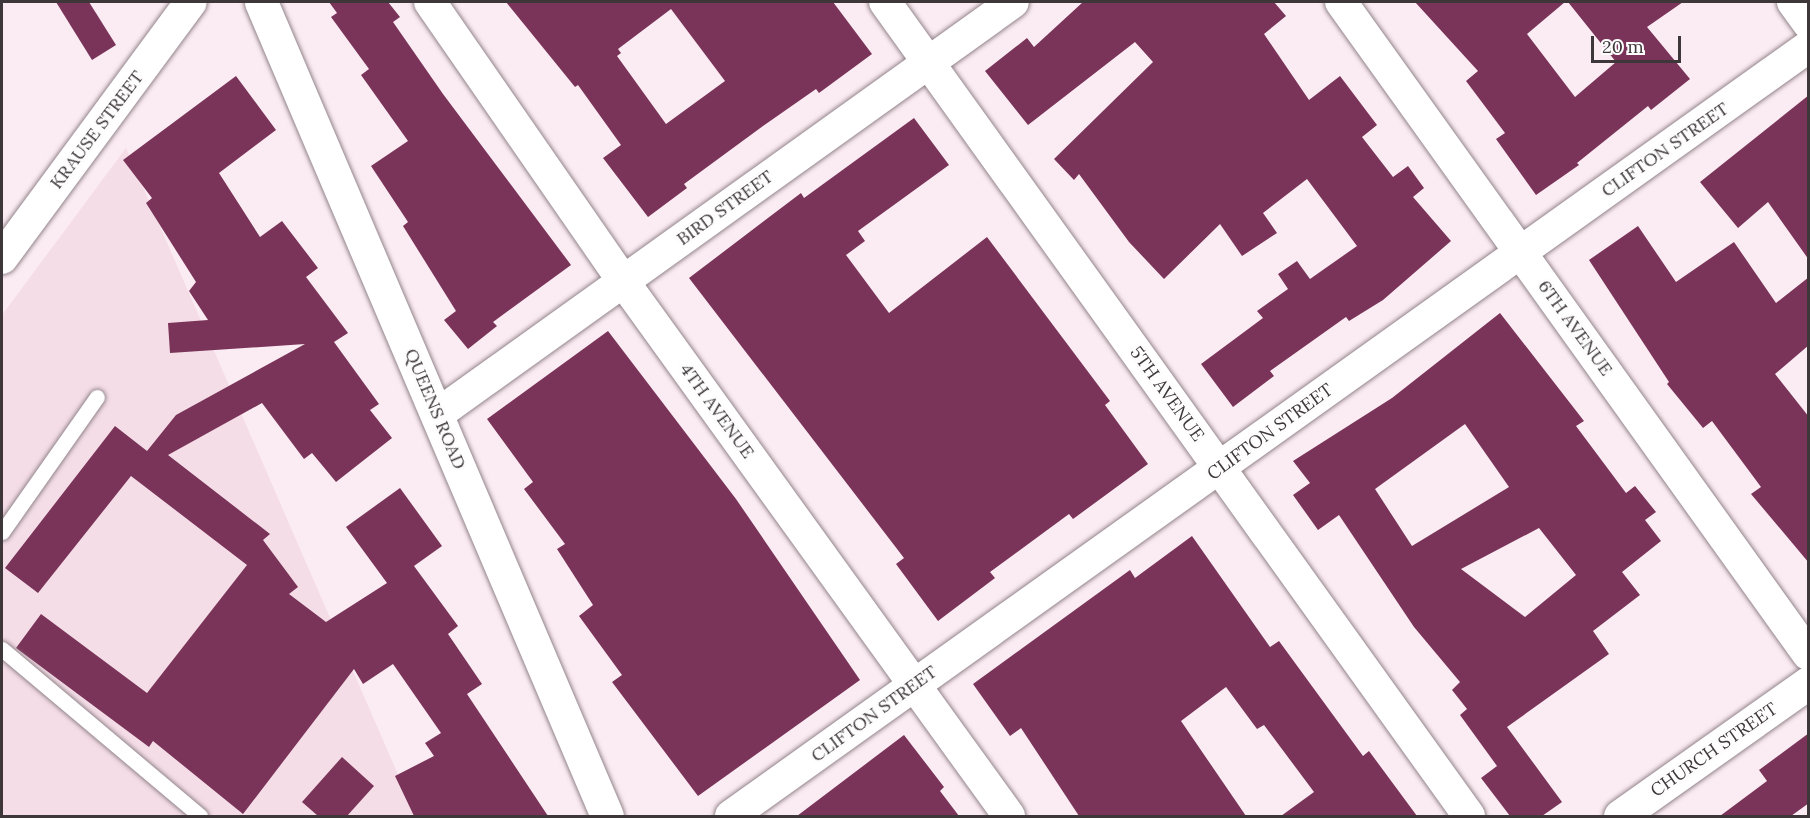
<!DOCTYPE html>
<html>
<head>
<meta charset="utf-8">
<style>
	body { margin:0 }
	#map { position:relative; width:1810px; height:818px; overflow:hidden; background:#fbebf2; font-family:Lora,serif }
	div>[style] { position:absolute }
	.built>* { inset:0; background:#f5dde7 }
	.building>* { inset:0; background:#7a3459 }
	.roads { filter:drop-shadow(0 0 2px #93858b) drop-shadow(0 0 2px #93858b) }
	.service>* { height:15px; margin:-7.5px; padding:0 7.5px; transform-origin:7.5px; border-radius:7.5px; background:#fff }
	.minor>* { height:32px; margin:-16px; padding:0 16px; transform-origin:16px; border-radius:16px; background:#fff }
	.tertiary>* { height:33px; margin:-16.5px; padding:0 16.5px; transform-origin:16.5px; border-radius:16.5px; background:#fff }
	.secondary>* { height:33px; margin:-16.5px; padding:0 16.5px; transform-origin:16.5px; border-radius:16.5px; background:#fff }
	span { translate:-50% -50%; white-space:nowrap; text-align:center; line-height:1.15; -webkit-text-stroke:6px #fdfdfd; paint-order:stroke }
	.street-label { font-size:18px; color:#3e373a }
	.frame { position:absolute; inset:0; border:3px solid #3e373a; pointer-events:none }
	.scale { position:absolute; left:1591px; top:36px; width:90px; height:27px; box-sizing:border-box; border:3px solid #3e373a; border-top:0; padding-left:8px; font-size:18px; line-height:21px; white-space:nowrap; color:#3e373a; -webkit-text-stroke:4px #fdfdfd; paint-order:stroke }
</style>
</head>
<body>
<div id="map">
	<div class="built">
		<div style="clip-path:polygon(126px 148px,416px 816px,2px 816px,2px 315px)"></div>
	</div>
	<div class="building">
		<div style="clip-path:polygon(56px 2px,89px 2px,116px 45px,92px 60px)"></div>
		<div style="clip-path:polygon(329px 2px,388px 2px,400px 17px,393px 22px,443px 94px,571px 265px,493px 322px,497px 326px,468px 349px,444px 320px,456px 311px,403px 226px,408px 222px,371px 166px,408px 141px,361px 75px,369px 69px,331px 17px,337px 13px)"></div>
		<div style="clip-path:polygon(evenodd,506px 2px,833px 2px,872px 54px,819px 93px,816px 89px,763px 126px,684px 184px,687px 188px,648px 217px,603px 158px,621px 145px,578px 85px,575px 87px,506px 2px,671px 9px,725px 81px,666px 124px,617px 56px,621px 53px,618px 49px,671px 9px)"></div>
		<div style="clip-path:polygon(1083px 2px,1274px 2px,1286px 16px,1264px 34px,1309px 100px,1340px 76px,1377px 125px,1362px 137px,1393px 177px,1408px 166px,1424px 188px,1413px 197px,1451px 241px,1383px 300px,1349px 321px,1346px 317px,1270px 371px,1274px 376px,1233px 407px,1201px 364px,1263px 318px,1257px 311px,1288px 289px,1278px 274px,1297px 261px,1310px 279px,1357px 246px,1307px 179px,1263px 213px,1277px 233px,1242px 256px,1220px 224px,1164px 279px,1129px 242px,1079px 174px,1074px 180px,1054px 159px,1153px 62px,1135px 42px,1028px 125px,985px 71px,1027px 38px,1034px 47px)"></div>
		<div style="clip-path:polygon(1415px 2px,1565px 2px,1527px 34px,1575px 97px,1616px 62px,1568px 2px,1683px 2px,1647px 27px,1690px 79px,1651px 110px,1648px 106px,1577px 163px,1579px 165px,1536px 195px,1496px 139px,1505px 133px,1466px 81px,1478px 71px)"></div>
		<div style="clip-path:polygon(236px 76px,276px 130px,219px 173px,260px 237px,282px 221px,318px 268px,306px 277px,348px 333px,334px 342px,379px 404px,370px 410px,392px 438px,336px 482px,312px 453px,304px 459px,262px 403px,168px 455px,270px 534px,263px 540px,298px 587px,289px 594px,326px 622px,387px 583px,346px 527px,400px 488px,442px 546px,414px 566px,458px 626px,448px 634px,482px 684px,467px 694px,548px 816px,414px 816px,395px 776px,434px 756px,425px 743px,441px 733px,393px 664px,363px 684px,354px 669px,243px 814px,153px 741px,149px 747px,16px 648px,41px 614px,147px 693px,247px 565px,131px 476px,38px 593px,5px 568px,115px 426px,147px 451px,176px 415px,305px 344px,170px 353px,168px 323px,208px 320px,189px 291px,196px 282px,146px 203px,152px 198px,123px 160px)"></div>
		<div style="clip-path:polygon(1809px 95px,1809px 260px,1768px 202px,1738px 228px,1700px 182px)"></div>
		<div style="clip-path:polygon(914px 118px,949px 165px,858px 231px,865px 241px,846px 255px,889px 313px,987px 237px,1110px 401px,1105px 405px,1148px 464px,1073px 519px,1069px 514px,990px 572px,995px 578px,938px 621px,896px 564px,904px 558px,689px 278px,801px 193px,804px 198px)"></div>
		<div style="clip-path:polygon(1638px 226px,1676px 282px,1734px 242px,1776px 303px,1809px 277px,1809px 345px,1775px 374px,1809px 417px,1809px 563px,1751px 494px,1761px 487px,1712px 421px,1703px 428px,1667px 384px,1669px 382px,1589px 260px)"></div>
		<div style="clip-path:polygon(evenodd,1500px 313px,1584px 421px,1576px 426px,1626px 493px,1635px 486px,1656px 512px,1645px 520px,1661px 541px,1622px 572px,1640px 595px,1593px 631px,1609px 654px,1507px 727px,1562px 802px,1542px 816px,1510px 816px,1481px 778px,1497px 766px,1460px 715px,1467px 709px,1452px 690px,1460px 682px,1414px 627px,1339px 515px,1318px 530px,1293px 495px,1310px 483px,1293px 461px,1392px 398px,1500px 313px,1465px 424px,1509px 487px,1412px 546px,1375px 489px,1465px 424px,1500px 313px,1539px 528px,1576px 575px,1525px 617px,1461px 569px,1539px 528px)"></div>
		<div style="clip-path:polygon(608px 331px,736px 499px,860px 680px,698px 796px,612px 682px,622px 675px,579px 616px,593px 605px,557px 549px,565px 544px,524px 489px,533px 482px,487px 419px)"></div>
		<div style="clip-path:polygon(1192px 536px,1270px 647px,1279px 641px,1363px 756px,1369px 751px,1417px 816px,1281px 816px,1314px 792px,1264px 725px,1257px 729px,1226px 687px,1181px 721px,1246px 816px,1079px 816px,1021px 728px,1010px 736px,973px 684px,1130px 570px,1135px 578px)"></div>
		<div style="clip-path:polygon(1809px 733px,1809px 803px,1791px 816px,1720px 816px,1767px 781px,1759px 770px)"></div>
		<div style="clip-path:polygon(904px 735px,944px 787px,940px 791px,959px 816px,797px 816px)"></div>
		<div style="clip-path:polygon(342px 757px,374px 786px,347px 816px,318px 816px,302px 802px)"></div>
	</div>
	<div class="roads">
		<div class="service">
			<div style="left:2px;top:532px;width:165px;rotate:-54.9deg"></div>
			<div style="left:2px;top:649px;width:259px;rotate:40.1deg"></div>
		</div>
		<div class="minor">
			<div style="left:430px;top:2px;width:339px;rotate:55.3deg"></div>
			<div style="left:623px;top:281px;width:660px;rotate:54.19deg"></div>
			<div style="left:885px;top:2px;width:1002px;rotate:54.34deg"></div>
			<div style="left:1341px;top:2px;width:802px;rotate:54.39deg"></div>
			<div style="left:1793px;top:2px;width:26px;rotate:54deg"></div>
			<div style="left:2px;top:258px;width:318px;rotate:-53.6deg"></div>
			<div style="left:438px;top:414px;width:707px;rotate:-35.62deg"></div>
			<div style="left:731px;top:816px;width:1323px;rotate:-35.53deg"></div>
		</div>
		<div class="tertiary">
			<div style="left:261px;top:2px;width:884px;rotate:66.97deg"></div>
		</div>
		<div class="secondary">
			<div style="left:1620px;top:816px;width:230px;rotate:-35.3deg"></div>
		</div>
	</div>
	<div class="street-label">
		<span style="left:97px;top:130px;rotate:-53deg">KRAUSE STREET</span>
		<span style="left:1665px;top:150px;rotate:-35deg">CLIFTON STREET</span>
		<span style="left:725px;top:208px;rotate:-36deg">BIRD STREET</span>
		<span style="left:1575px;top:328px;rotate:54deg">6TH AVENUE</span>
		<span style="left:1167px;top:394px;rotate:54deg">5TH AVENUE</span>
		<span style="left:435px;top:409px;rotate:67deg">QUEENS ROAD</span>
		<span style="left:717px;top:411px;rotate:54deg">4TH AVENUE</span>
		<span style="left:1270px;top:432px;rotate:-36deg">CLIFTON STREET</span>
		<span style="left:874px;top:714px;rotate:-36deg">CLIFTON STREET</span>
		<span style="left:1714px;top:750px;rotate:-35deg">CHURCH STREET</span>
	</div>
	<div class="frame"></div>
	<div class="scale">20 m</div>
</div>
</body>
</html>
